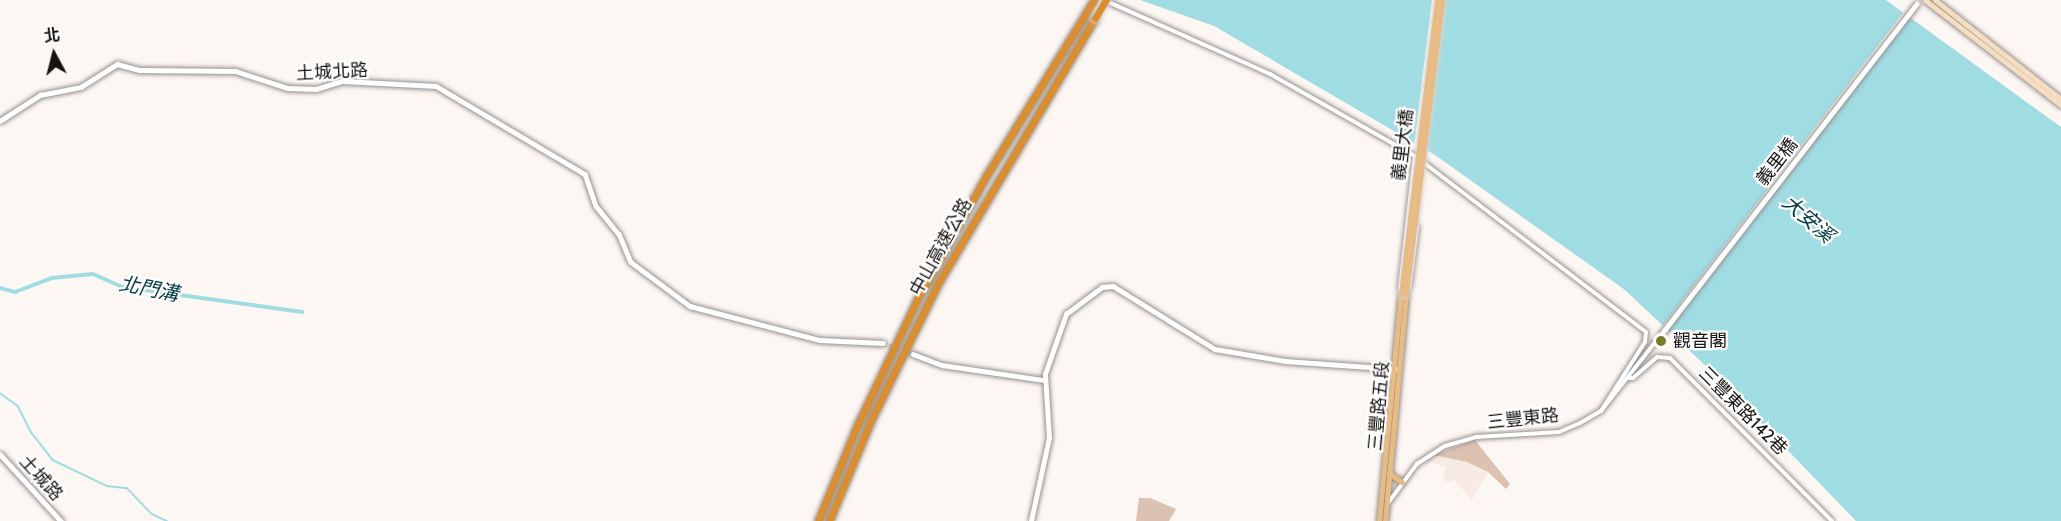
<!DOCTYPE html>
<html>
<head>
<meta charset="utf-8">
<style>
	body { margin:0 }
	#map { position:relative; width:2061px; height:521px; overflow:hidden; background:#fdf7f4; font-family:Cabin,"Noto Sans TC",sans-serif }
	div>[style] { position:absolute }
	.built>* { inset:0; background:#f8ebe3 }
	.green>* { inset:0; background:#dcc2b1 }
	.water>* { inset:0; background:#a0dde3 }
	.pier>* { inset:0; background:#fdf7f4 }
	.stream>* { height:1.5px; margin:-0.75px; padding:0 0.75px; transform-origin:0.75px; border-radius:0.75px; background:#a0dde3 }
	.canal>* { height:4px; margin:-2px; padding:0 2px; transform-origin:2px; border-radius:2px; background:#a0dde3 }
	.tertiary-tunnel>* { height:4.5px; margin-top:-2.25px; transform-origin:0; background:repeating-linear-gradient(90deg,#dad5d2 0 4.5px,transparent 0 6.5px) }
	.roads { filter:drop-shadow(0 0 2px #96918d) drop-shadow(0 0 2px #96918d) }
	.minor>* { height:4px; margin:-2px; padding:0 2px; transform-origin:2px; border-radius:2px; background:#fff }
	.tertiary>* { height:4.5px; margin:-2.25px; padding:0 2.25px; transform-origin:2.25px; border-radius:2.25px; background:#fff }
	.secondary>* { height:5px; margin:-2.5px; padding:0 2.5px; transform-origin:2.5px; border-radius:2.5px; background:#f4ddc0 }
	.primary>* { height:5px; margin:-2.5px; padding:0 2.5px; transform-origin:2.5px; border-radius:2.5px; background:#e9bb82 }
	.motorway>* { height:7px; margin:-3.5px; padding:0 3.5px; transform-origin:3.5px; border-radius:3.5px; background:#db8e2e }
	.bridges { filter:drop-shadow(0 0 2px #d5d5d5) drop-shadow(0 0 2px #d5d5d5) }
	.primary-bridge>* { height:5px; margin:-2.5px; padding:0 2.5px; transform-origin:2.5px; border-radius:2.5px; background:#e9bb82 }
	.motorway-bridge>* { height:7px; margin:-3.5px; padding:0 3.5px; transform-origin:3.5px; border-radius:3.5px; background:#db8e2e }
	.dots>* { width:16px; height:16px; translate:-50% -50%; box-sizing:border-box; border:3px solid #fff; border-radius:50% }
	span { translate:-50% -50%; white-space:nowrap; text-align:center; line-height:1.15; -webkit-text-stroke:4.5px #fff; paint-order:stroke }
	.street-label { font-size:18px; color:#161413 }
	.poi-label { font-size:18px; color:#161413 }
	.left { translate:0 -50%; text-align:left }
	.water-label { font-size:20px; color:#003c41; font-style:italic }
	.north { position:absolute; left:24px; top:24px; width:60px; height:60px; -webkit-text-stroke:4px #fff; paint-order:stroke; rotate:353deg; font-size:16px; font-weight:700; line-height:24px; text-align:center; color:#161413 }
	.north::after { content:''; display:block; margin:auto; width:21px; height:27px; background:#161413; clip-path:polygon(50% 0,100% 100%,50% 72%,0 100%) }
</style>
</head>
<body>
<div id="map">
	<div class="built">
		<div style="clip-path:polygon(1433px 455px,1467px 462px,1488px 472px,1472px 500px,1453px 479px,1450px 483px,1443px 480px,1446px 468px,1426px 460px)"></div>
	</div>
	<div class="green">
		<div style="clip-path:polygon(1475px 440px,1510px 484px,1506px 489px,1488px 472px,1467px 462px,1433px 455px)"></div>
		<div style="clip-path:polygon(1139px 498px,1150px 498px,1176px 509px,1169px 521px,1136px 521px)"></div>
	</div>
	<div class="water">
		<div style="clip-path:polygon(1140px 0,1886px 0,2061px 127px,2061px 521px,1856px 521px,1709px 369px,1625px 290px,1435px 155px,1214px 26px)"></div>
	</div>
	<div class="pier">
		<div style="clip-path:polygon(1432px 0,1443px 0,1424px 151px,1414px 146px)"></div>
		<div style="clip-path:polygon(1905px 10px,1909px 13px,1664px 331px,1661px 328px)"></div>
	</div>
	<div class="stream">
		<div style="left:0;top:393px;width:22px;rotate:36deg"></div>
		<div style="left:18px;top:406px;width:30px;rotate:63deg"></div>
		<div style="left:32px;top:433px;width:34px;rotate:52deg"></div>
		<div style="left:53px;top:460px;width:60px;rotate:25.7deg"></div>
		<div style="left:107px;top:486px;width:20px;rotate:6deg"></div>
		<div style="left:127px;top:488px;width:36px;rotate:46deg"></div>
		<div style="left:152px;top:514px;width:17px;rotate:25deg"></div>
	</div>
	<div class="canal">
		<div style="left:0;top:288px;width:16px;rotate:15deg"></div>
		<div style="left:15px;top:292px;width:39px;rotate:-21deg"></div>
		<div style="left:51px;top:278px;width:42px;rotate:-5.4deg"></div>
		<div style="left:93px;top:274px;width:32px;rotate:24deg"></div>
		<div style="left:122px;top:287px;width:182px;rotate:7.9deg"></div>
	</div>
	<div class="tertiary-tunnel">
		<div style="left:883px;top:343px;width:32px;rotate:20deg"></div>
	</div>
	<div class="roads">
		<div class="minor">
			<div style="left:1106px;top:1px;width:180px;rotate:24deg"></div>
			<div style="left:1270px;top:74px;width:167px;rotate:29.5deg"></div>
			<div style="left:1415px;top:156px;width:290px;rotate:37.3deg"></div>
			<div style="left:1646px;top:332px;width:10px;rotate:96deg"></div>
			<div style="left:1645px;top:342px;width:82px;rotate:122.5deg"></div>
			<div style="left:1409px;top:288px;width:62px;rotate:-82.5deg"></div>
			<div style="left:1400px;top:289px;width:134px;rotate:-83.6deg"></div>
			<div style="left:1627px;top:378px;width:6px"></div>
			<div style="left:1633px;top:378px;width:32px;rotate:-41deg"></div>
			<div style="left:1657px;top:357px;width:13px;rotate:4deg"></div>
			<div style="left:1670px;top:358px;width:230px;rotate:45.2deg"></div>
			<div style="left:1388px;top:503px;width:49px;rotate:-53.4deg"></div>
			<div style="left:1417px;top:464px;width:33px;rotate:-33deg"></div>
			<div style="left:1445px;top:446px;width:32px;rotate:-16deg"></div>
			<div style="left:1476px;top:437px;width:83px;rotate:-3.4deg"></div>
			<div style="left:1559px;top:432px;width:23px;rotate:-23deg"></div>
			<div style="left:1580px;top:423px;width:24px;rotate:-30deg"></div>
			<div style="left:1601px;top:411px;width:89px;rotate:-51.8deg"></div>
		</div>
		<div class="tertiary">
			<div style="left:0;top:121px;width:48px;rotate:-33deg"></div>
			<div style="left:40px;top:95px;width:42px;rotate:-11deg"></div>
			<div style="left:81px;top:87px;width:43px;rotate:-32.6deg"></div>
			<div style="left:117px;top:64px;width:24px;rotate:15deg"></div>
			<div style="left:140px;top:70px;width:95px;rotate:0.6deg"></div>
			<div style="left:235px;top:71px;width:56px;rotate:17.8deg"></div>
			<div style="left:288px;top:88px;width:28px;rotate:2deg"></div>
			<div style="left:316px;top:89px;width:28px;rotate:-17deg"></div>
			<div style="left:343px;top:81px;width:93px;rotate:3.1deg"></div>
			<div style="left:436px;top:86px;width:173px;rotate:30.6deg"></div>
			<div style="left:585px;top:174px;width:34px;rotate:71deg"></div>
			<div style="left:596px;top:206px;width:36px;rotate:51deg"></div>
			<div style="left:619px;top:234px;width:30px;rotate:67deg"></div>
			<div style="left:631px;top:262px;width:74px;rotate:36.7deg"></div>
			<div style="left:690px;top:306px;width:134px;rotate:14.7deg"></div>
			<div style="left:820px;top:340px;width:63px;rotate:2.7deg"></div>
			<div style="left:1656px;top:341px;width:426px;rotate:-52.3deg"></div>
			<div style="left:913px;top:354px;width:31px;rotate:21deg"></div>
			<div style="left:942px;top:365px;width:103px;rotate:8.4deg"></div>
			<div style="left:0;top:454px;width:91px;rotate:47.7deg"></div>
			<div style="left:1031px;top:521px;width:85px;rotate:-77.8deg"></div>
			<div style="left:1049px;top:438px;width:64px;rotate:-93.6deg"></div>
			<div style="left:1045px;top:374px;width:64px;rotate:-70.7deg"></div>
			<div style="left:1066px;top:314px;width:45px;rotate:-36.9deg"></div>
			<div style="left:1102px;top:287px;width:11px;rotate:-5deg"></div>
			<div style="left:1113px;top:286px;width:120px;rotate:31.7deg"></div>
			<div style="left:1215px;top:349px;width:71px;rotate:9.7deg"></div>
			<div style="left:1285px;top:361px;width:112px;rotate:4.1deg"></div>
		</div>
		<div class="secondary">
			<div style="left:1925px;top:0;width:172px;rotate:37.7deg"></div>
			<div style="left:1935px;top:0;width:160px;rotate:38.2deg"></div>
		</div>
		<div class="primary">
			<div style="left:1389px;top:473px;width:16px;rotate:35deg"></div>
			<div style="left:1379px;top:521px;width:228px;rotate:-84.5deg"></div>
			<div style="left:1385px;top:521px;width:228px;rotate:-84.7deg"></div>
		</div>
		<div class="motorway">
			<div style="left:818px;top:521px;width:103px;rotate:-67.7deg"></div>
			<div style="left:857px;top:426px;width:142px;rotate:-64.5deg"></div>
			<div style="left:918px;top:298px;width:143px;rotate:-60.8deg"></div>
			<div style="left:988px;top:173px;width:203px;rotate:-58.5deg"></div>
			<div style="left:829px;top:521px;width:109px;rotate:-67.4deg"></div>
			<div style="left:871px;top:420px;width:150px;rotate:-63.9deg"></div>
			<div style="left:937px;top:285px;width:310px;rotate:-59.4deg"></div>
		</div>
	</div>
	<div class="bridges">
		<div class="primary-bridge">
			<div style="left:1401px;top:294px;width:296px;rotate:-83deg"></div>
			<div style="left:1406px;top:294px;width:296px;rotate:-83deg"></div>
		</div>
		<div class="motorway-bridge">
			<div style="left:1095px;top:18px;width:21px;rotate:-59deg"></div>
		</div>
	</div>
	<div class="dots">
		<div style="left:1661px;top:341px;background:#7a7b23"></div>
	</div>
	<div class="street-label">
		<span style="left:332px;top:72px;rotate:-3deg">土城北路</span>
		<span style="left:1403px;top:145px;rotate:-83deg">義里大橋</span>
		<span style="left:1777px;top:162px;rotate:-52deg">義里橋</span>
		<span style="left:941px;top:247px;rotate:-61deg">中山高速公路</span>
		<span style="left:1379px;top:406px;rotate:-85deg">三豐路五段</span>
		<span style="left:1743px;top:411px;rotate:45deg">三豐東路142巷</span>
		<span style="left:1523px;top:419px;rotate:-6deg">三豐東路</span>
		<span style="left:41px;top:478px;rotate:48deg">土城路</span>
	</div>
	<div class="poi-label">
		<span class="left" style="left:1673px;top:341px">觀音閣</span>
	</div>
	<div class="water-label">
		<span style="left:1808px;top:219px;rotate:41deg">大安溪</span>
		<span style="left:149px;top:289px;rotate:11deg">北門溝</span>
	</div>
	<div class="north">北</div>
</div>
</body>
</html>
